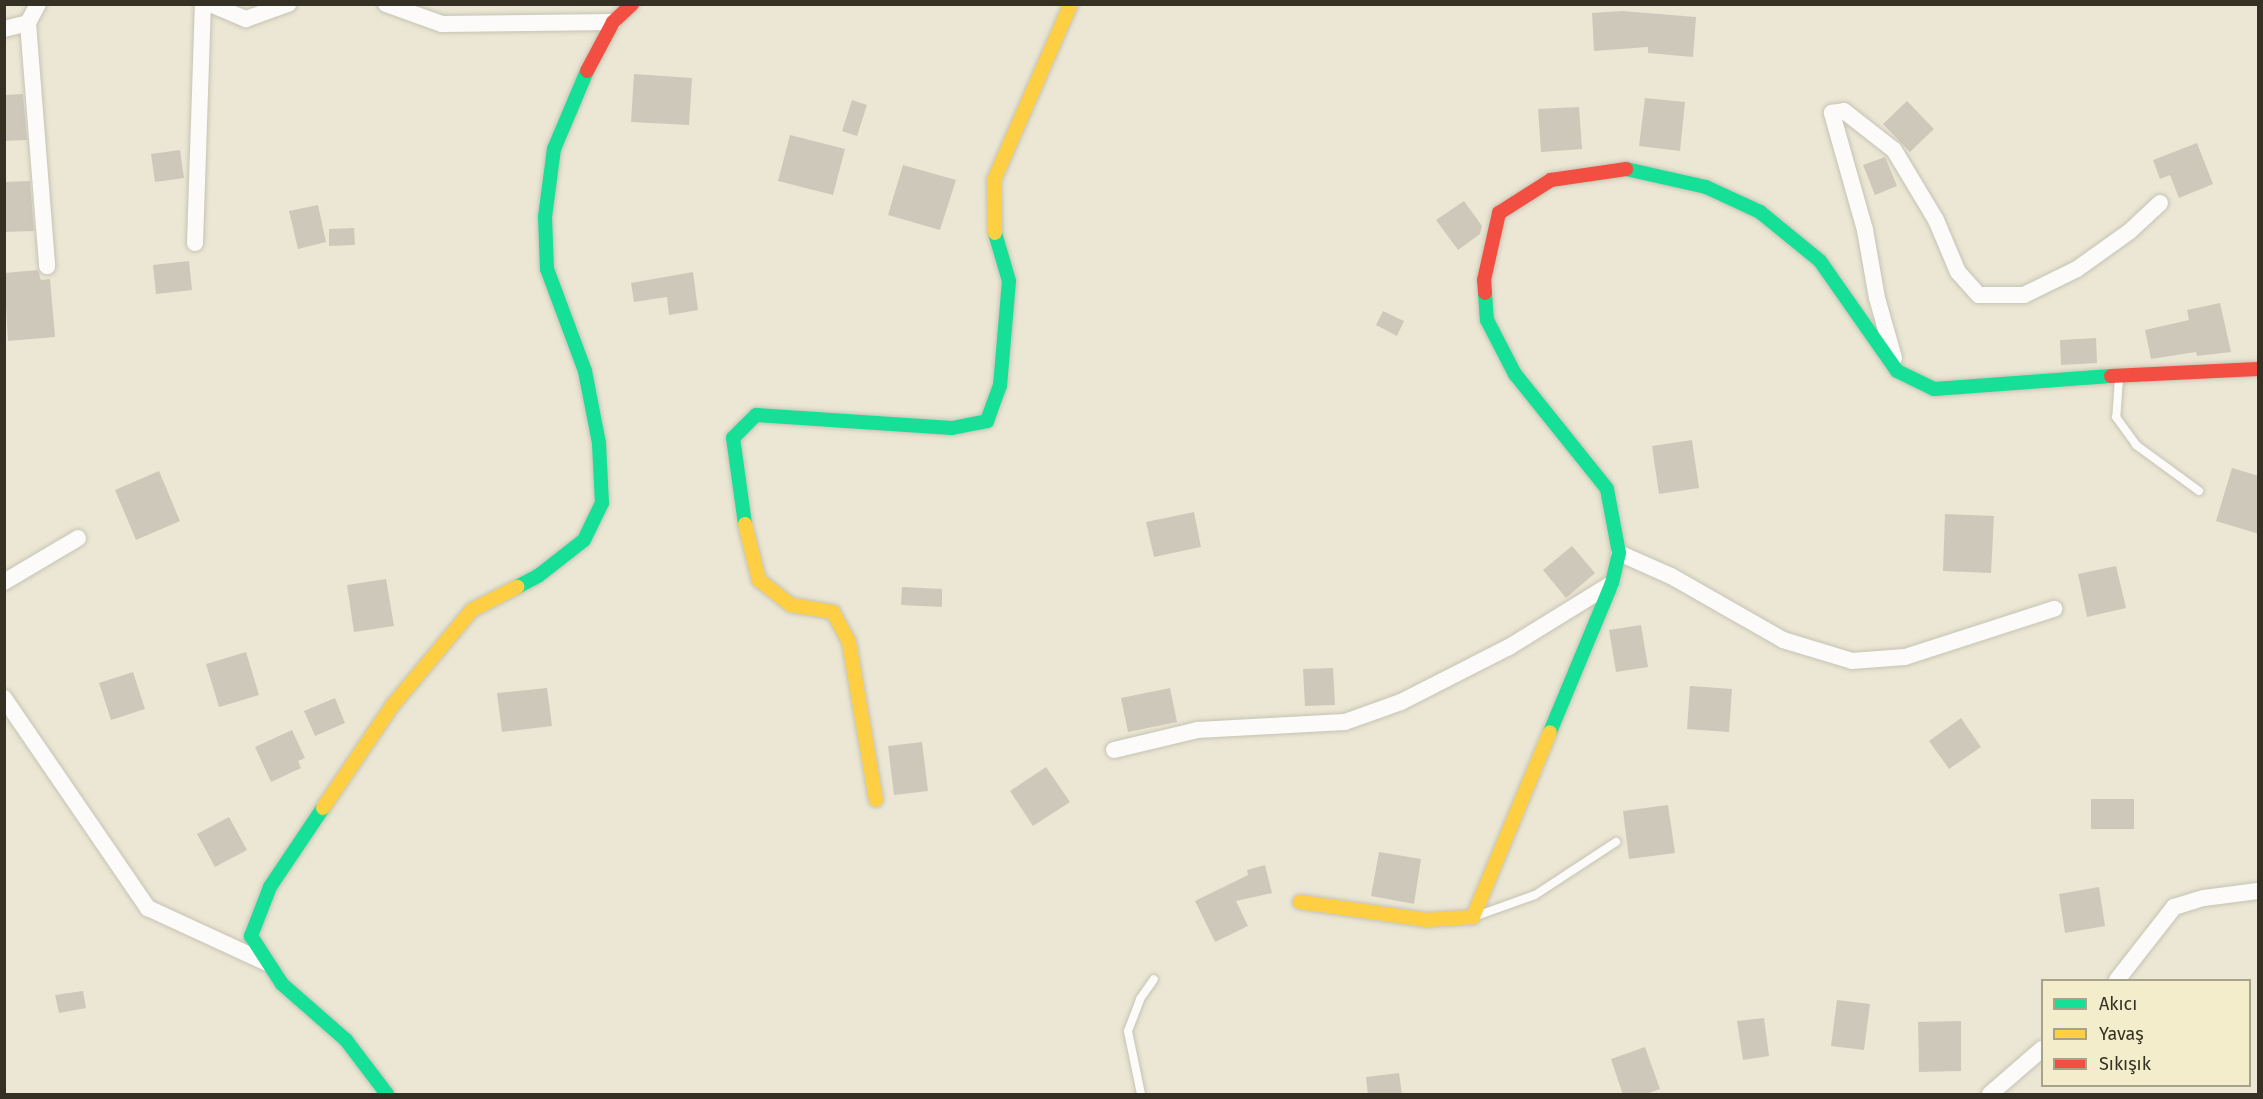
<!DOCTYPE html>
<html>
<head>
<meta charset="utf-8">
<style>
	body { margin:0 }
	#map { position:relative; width:2263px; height:1099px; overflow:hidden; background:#ebe7d4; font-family:"Fira Sans",sans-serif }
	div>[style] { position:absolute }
	.building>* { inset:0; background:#cec8ba }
	.roads { filter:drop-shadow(0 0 2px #c6c3b4) drop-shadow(0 0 2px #c6c3b4) }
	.lane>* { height:8px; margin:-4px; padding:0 4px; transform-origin:4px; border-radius:4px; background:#fcfbf9 }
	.street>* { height:16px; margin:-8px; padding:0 8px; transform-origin:8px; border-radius:8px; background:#fcfbf9 }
	.fast>* { height:14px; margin:-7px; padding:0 7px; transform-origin:7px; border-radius:7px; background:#16e098 }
	.slow>* { height:14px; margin:-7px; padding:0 7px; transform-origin:7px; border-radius:7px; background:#ffcf43 }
	.jam>* { height:14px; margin:-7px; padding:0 7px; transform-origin:7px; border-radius:7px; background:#f24e42 }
	span { translate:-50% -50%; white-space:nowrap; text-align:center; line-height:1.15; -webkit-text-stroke:4.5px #f4edcb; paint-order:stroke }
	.frame { position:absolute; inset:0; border:6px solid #343124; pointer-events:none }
	.legend { position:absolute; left:2041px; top:979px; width:210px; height:108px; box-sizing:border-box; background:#f4edcb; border:2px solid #a7a288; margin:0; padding:8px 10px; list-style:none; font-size:18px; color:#343124 }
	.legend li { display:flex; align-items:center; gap:12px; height:30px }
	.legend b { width:30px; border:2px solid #a7a288 }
</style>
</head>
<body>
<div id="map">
	<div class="building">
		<div style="clip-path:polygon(1622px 11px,1696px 17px,1693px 57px,1648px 53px,1648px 47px,1594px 51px,1592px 13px)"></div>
		<div style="clip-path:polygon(634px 74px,692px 78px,689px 125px,631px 122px)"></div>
		<div style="clip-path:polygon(23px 94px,27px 140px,4px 141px,4px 95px)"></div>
		<div style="clip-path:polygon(1645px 98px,1685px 102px,1680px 151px,1639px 146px)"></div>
		<div style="clip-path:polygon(852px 100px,867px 105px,857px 136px,842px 131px)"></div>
		<div style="clip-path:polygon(1907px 101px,1934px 129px,1910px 152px,1883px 124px)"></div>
		<div style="clip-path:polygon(1579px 107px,1582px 149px,1541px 152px,1538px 109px)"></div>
		<div style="clip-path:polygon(790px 135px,845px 149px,833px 195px,778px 181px)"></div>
		<div style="clip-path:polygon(2197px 143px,2213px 184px,2179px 198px,2170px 175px,2160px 179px,2153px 160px)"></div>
		<div style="clip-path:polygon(180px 150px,184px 178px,155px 182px,151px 154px)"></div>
		<div style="clip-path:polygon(1885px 157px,1897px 186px,1875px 195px,1863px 165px)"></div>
		<div style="clip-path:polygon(903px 165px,956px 180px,940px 230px,888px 215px)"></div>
		<div style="clip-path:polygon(30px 181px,34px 231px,4px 232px,4px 182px)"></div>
		<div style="clip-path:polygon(1464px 201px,1482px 226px,1480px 234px,1458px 250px,1436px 220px)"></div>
		<div style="clip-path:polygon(318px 205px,326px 242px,298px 249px,289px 211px)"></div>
		<div style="clip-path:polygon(354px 228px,355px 245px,329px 246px,329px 229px)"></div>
		<div style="clip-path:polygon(189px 261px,192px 290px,156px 294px,153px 265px)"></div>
		<div style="clip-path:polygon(38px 270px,41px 280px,50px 279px,55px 337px,8px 341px,4px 273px)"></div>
		<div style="clip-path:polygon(693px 272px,698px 310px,669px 315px,667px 297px,634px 302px,631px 283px)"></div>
		<div style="clip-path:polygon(2220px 303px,2231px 352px,2197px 356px,2196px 352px,2151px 359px,2145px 330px,2189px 320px,2187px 310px)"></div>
		<div style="clip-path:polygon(1383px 311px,1404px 321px,1397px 336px,1376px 325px)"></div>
		<div style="clip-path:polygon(2096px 338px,2097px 363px,2061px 365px,2060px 340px)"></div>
		<div style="clip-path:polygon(1692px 440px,1699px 488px,1659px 494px,1652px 446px)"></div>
		<div style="clip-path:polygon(2232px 468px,2259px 476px,2259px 534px,2216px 521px)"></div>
		<div style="clip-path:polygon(159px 471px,180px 521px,136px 540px,115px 490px)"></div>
		<div style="clip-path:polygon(1194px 512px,1201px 547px,1154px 557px,1146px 522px)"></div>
		<div style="clip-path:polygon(1945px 514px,1994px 516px,1991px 573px,1943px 571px)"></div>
		<div style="clip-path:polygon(1572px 546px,1595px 573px,1566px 598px,1543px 570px)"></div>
		<div style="clip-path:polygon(2116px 566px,2126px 608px,2087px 617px,2078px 574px)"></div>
		<div style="clip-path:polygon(386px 579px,394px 626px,354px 632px,347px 585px)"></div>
		<div style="clip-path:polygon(902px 587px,942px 589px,942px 607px,901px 605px)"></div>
		<div style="clip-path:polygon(1641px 625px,1648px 667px,1616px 672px,1609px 630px)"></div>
		<div style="clip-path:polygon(246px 652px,259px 695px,219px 707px,206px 664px)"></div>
		<div style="clip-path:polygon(1333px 668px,1335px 705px,1305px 706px,1303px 669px)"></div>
		<div style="clip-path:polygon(133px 672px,145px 709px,111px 720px,99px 683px)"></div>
		<div style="clip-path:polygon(1690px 686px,1732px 689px,1729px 732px,1687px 729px)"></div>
		<div style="clip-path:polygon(547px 688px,552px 726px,502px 732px,497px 693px)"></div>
		<div style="clip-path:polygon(1170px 688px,1177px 722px,1128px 732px,1121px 698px)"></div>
		<div style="clip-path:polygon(335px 698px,345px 723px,315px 736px,304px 711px)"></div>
		<div style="clip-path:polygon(1961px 718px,1981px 747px,1949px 769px,1929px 741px)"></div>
		<div style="clip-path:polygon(292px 730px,305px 758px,298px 761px,301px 768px,271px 782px,255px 747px)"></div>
		<div style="clip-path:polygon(922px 742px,928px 791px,894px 795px,888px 746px)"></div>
		<div style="clip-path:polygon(1046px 767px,1070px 802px,1033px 826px,1010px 791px)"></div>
		<div style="clip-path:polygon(2091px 799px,2134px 799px,2134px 829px,2091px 829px)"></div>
		<div style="clip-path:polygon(1668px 805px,1675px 853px,1629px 859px,1623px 811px)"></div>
		<div style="clip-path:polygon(229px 817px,247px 850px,215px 867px,197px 834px)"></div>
		<div style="clip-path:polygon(1379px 852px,1421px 859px,1414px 904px,1371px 896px)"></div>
		<div style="clip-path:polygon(1265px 865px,1272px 893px,1236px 901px,1248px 926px,1215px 942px,1195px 901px,1248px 875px,1247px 870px)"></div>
		<div style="clip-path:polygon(2099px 887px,2105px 926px,2065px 933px,2059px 894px)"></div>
		<div style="clip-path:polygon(83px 991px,86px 1008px,59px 1013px,55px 995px)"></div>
		<div style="clip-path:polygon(1837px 1000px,1870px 1004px,1864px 1050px,1831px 1046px)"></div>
		<div style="clip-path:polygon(1764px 1018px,1769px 1056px,1743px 1060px,1737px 1021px)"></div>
		<div style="clip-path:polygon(1961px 1021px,1961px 1071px,1919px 1072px,1918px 1022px)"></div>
		<div style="clip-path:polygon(1645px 1047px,1660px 1089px,1643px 1095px,1623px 1095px,1611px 1059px)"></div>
		<div style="clip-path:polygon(1399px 1073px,1402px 1095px,1368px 1095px,1366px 1077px)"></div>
	</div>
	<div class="roads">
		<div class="lane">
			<div style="left:2119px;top:378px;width:39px;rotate:94deg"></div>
			<div style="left:2116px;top:417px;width:34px;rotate:54deg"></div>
			<div style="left:2136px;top:445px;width:78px;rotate:36.1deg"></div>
			<div style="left:1479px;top:915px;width:59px;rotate:-19.7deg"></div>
			<div style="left:1535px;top:895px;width:97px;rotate:-33.2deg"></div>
			<div style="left:1141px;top:1094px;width:64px;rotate:-101.7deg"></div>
			<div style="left:1128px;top:1031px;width:34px;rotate:-69deg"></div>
			<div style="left:1140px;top:999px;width:24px;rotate:-55deg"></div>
		</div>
		<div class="street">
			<div style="left:38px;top:4px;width:21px;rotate:118deg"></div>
			<div style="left:28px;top:23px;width:244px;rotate:85.5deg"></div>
			<div style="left:210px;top:4px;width:39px;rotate:23deg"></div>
			<div style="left:246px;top:19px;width:45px;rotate:-19.7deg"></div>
			<div style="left:386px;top:4px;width:59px;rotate:19.7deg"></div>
			<div style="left:442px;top:24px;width:171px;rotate:-0.7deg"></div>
			<div style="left:4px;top:29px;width:25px;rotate:-14deg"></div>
			<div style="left:195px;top:243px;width:239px;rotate:-88.1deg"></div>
			<div style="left:1894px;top:358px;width:62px;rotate:-105.8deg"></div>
			<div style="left:1877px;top:298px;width:69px;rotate:-100deg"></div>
			<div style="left:1865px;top:230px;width:122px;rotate:-105.8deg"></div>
			<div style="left:1832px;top:113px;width:12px;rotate:-9deg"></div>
			<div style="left:1844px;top:111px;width:63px;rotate:38deg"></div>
			<div style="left:1894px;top:150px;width:82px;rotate:59deg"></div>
			<div style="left:1936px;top:220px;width:56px;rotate:67.1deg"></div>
			<div style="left:1958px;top:272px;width:31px;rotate:48deg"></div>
			<div style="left:1979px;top:295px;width:45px"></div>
			<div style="left:2024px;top:295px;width:59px;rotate:-26.1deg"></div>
			<div style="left:2077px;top:269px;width:65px;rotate:-35.6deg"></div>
			<div style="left:2130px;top:231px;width:41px;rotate:-43deg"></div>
			<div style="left:1619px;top:553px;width:57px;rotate:23.9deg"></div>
			<div style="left:1671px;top:576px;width:129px;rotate:29.7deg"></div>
			<div style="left:1783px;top:640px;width:72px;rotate:16.9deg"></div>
			<div style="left:1852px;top:661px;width:53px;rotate:-4.3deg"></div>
			<div style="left:1905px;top:657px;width:157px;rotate:-17.9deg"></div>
			<div style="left:4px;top:582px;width:86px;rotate:-30.7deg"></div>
			<div style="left:4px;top:698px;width:255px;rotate:55.6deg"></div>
			<div style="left:148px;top:908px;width:131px;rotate:24.8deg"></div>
			<div style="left:1114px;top:750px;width:85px;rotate:-13.5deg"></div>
			<div style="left:1197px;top:730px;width:148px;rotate:-3.1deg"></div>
			<div style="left:1345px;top:722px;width:59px;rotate:-19.7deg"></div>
			<div style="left:1401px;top:702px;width:121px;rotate:-27deg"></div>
			<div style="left:1509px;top:647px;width:120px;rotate:-31.7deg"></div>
			<div style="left:2117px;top:980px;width:93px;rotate:-52deg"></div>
			<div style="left:2174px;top:907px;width:31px;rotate:-17deg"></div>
			<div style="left:2204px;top:898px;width:54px;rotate:-7.4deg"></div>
			<div style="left:1990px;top:1094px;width:69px;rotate:-40.9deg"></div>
		</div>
		<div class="fast">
			<div style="left:1626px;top:169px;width:82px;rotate:12.7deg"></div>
			<div style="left:1706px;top:187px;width:60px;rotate:24.8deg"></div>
			<div style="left:1760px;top:212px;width:77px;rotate:39.2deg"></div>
			<div style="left:1820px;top:261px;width:134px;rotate:55deg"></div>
			<div style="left:1897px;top:371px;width:41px;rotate:25.9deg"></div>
			<div style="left:1934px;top:389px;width:177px;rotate:-4.2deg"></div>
			<div style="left:1485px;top:293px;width:27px;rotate:86deg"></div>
			<div style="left:1487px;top:320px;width:61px;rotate:62.6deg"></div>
			<div style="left:1515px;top:374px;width:147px;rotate:51.3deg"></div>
			<div style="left:1607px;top:489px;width:65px;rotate:79.4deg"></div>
			<div style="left:1619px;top:553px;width:31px;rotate:103deg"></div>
			<div style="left:1612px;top:583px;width:161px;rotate:112.6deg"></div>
			<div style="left:745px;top:524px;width:87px;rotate:-97.9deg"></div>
			<div style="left:733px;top:438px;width:33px;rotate:-45deg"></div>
			<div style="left:756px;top:415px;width:196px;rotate:3.8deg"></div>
			<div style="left:952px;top:428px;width:36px;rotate:-11deg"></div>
			<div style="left:987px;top:421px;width:37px;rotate:-70deg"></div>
			<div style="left:1000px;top:386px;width:105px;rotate:-85.1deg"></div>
			<div style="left:1009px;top:281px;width:50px;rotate:-106.3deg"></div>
			<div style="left:517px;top:587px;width:24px;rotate:-28deg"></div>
			<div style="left:538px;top:576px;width:58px;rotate:-38deg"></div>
			<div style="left:584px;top:540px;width:41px;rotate:-64.1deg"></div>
			<div style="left:602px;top:503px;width:60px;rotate:-92.9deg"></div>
			<div style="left:599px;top:443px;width:73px;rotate:-101deg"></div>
			<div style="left:585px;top:371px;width:109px;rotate:-110.4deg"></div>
			<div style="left:547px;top:269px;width:52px;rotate:-92.2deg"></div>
			<div style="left:545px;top:217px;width:69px;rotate:-82.5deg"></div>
			<div style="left:554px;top:149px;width:85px;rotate:-67.1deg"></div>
			<div style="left:323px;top:808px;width:95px;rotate:123.9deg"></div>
			<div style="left:270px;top:887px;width:53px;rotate:111.2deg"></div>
			<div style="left:251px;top:936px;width:57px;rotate:57.1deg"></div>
			<div style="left:282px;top:984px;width:85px;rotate:41.2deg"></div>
			<div style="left:346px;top:1040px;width:68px;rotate:52.8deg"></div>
		</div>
		<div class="slow">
			<div style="left:995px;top:233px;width:53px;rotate:-91.1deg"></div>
			<div style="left:994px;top:180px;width:192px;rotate:-66.4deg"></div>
			<div style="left:745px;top:524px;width:58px;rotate:76deg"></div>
			<div style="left:759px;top:580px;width:41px;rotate:38deg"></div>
			<div style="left:791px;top:605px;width:43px;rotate:9.5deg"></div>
			<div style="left:833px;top:612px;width:34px;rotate:62deg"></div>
			<div style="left:849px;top:642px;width:160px;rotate:80.3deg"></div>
			<div style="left:323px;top:808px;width:123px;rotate:-55.9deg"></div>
			<div style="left:392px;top:706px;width:125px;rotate:-50.2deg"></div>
			<div style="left:472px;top:610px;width:51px;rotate:-27.1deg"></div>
			<div style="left:1300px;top:902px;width:127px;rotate:8.1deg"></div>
			<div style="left:1426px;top:920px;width:47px;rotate:-3.7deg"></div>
			<div style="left:1473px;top:917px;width:200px;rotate:-67.4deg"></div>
		</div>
		<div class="jam">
			<div style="left:587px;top:71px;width:55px;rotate:-62deg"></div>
			<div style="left:613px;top:22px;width:26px;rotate:-43deg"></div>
			<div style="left:1485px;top:293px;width:13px;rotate:-94deg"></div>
			<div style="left:1484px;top:280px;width:69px;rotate:-77.4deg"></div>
			<div style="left:1499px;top:213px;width:62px;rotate:-32.4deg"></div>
			<div style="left:1551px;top:180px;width:76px;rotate:-8.3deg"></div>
			<div style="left:2111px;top:376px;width:147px;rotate:-2.7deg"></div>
		</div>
	</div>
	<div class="frame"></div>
	<ul class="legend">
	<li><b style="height:8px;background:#16e098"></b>Akıcı</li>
	<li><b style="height:8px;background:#ffcf43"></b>Yavaş</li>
	<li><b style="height:8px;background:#f24e42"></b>Sıkışık</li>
	</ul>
</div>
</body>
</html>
